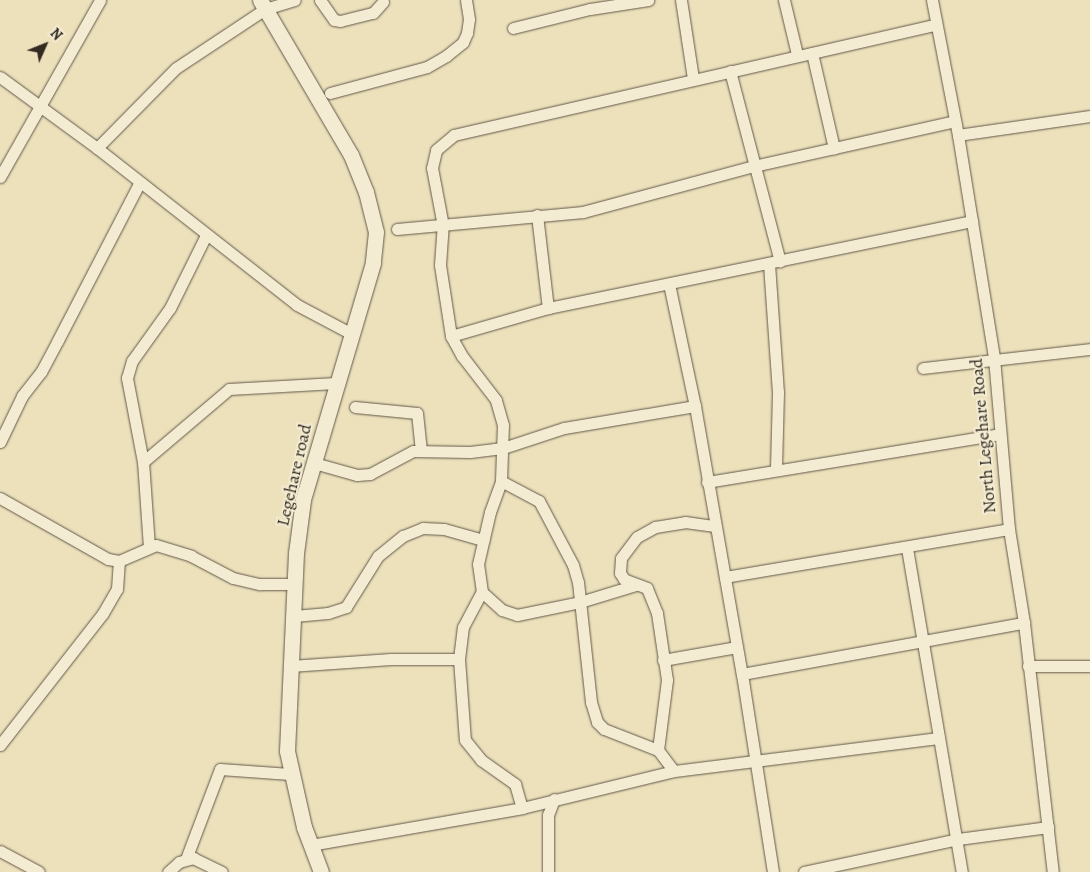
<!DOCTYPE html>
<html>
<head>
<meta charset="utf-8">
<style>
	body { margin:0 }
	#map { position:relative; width:1090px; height:872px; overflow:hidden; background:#ede1bc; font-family:Alegreya,serif }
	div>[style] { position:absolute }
	.roads { filter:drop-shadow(0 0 1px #625848) drop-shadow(0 0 1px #625848) }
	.minor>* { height:11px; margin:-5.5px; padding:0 5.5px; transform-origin:5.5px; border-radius:5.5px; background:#f3ecd3 }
	.secondary>* { height:15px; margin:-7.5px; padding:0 7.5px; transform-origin:7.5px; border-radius:7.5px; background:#f3ecd3 }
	span { translate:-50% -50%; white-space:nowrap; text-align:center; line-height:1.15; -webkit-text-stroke:4px #f3ecd3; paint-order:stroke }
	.street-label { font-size:18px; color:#332b21 }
	.north { position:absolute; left:20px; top:20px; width:50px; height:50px; -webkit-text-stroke:4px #f3ecd3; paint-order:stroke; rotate:46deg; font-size:14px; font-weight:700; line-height:20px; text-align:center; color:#332b21 }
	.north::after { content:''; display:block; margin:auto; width:18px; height:22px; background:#332b21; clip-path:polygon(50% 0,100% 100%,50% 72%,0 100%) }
</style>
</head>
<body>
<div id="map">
	<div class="roads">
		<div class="minor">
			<div style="left:320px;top:0;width:24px;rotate:55deg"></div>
			<div style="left:334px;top:20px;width:6px;rotate:9deg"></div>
			<div style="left:340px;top:21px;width:34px;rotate:-14deg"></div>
			<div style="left:373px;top:13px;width:15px;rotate:-48deg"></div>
			<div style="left:681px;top:0;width:79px;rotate:81.3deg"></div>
			<div style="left:784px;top:0;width:56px;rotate:76.5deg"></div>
			<div style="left:932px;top:0;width:137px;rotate:79.1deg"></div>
			<div style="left:958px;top:135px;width:226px;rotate:80.8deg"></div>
			<div style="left:994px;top:358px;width:172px;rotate:85deg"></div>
			<div style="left:1009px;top:529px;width:95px;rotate:80.9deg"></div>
			<div style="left:1024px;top:623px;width:251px;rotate:83.4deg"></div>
			<div style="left:513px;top:28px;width:79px;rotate:-13.9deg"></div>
			<div style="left:590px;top:9px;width:59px;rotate:-8.8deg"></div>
			<div style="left:812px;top:53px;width:98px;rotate:77deg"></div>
			<div style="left:730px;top:71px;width:197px;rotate:75.3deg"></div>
			<div style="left:0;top:77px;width:120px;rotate:36.2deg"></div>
			<div style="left:97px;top:148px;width:254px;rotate:38.1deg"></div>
			<div style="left:297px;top:305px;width:60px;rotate:27.8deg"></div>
			<div style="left:330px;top:93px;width:100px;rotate:-15deg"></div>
			<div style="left:427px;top:67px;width:22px;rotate:-30deg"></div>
			<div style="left:446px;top:56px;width:22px;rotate:-39deg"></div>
			<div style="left:463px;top:42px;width:10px;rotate:-66deg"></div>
			<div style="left:467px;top:33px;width:14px;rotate:-82deg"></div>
			<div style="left:469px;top:19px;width:19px;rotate:-99deg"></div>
			<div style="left:958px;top:135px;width:133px;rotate:-8.2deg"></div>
			<div style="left:97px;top:148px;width:112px;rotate:-45.4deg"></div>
			<div style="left:176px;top:68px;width:107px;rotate:-33.5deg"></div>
			<div style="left:265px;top:9px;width:31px;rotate:-17deg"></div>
			<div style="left:0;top:177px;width:203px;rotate:-60.5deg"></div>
			<div style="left:537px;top:215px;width:94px;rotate:83.3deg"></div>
			<div style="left:397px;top:229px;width:187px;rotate:-5.2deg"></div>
			<div style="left:583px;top:212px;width:177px;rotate:-15.1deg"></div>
			<div style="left:754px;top:166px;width:206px;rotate:-12.6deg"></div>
			<div style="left:769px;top:264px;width:128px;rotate:86deg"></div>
			<div style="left:778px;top:392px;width:76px;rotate:91.5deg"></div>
			<div style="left:669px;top:284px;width:125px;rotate:78deg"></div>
			<div style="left:695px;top:406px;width:272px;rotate:80.1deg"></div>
			<div style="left:742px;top:674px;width:200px;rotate:81.1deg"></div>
			<div style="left:451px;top:336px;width:101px;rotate:-16.1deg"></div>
			<div style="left:548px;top:308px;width:433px;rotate:-11.6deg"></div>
			<div style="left:923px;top:368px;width:168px;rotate:-6.5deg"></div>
			<div style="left:355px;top:407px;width:62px;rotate:5.5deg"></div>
			<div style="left:417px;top:413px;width:38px;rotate:84deg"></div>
			<div style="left:0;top:442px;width:51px;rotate:-64.4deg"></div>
			<div style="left:22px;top:396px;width:31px;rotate:-52deg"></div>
			<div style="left:41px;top:372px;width:36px;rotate:-62deg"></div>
			<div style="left:58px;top:340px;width:176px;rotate:-62.6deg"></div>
			<div style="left:143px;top:462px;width:113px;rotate:-40.3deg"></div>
			<div style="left:229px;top:389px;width:107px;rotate:-3.2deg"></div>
			<div style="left:314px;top:463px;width:45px;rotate:15.6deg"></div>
			<div style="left:357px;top:475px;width:13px;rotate:-4deg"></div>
			<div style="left:370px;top:474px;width:49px;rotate:-28.1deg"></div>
			<div style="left:413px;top:451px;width:57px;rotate:1deg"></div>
			<div style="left:470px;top:452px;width:33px;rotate:-7deg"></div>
			<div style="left:503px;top:448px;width:64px;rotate:-18.2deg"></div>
			<div style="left:564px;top:428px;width:133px;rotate:-9.5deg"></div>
			<div style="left:501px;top:481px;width:43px;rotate:27.8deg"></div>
			<div style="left:539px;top:501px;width:72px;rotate:62deg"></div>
			<div style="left:573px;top:565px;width:18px;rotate:74deg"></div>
			<div style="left:578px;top:582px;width:121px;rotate:83.8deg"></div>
			<div style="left:591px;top:702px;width:21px;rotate:73deg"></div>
			<div style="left:597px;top:722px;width:10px;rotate:45deg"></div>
			<div style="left:604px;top:729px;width:58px;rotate:21.3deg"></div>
			<div style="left:658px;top:750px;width:26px;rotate:53deg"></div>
			<div style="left:707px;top:482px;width:297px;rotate:-9.3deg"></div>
			<div style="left:0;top:498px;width:124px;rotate:29.5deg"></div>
			<div style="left:108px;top:559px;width:11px;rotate:10deg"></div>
			<div style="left:119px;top:561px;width:40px;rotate:-23.4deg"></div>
			<div style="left:156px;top:545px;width:37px;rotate:17deg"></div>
			<div style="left:191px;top:556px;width:47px;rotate:27.6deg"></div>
			<div style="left:233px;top:578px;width:28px;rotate:13deg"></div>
			<div style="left:260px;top:584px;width:35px"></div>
			<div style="left:149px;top:547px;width:85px;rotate:-94deg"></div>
			<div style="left:143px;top:462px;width:86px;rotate:-100.8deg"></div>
			<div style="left:127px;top:378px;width:18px;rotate:-74deg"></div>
			<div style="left:132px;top:361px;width:65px;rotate:-54.4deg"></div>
			<div style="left:170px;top:308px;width:81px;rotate:-63.7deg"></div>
			<div style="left:907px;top:548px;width:329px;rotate:80.4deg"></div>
			<div style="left:725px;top:577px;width:288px;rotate:-9.6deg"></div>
			<div style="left:482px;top:592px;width:27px;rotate:42deg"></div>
			<div style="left:502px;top:610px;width:16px;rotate:18deg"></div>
			<div style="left:517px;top:615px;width:64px;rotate:-11.7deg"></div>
			<div style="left:580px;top:602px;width:59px;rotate:-16.9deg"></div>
			<div style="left:294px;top:616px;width:34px;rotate:-5deg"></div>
			<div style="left:328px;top:613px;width:19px;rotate:-18deg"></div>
			<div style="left:346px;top:607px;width:60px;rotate:-57.9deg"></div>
			<div style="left:378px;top:556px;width:32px;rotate:-39deg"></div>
			<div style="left:403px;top:536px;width:22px;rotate:-22deg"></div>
			<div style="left:423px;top:528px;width:21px;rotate:3deg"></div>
			<div style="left:444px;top:529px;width:41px;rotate:15.8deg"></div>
			<div style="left:459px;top:659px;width:32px;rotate:-83deg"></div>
			<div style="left:463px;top:627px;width:40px;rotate:-62deg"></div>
			<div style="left:482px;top:592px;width:28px;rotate:-98deg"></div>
			<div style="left:478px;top:564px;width:53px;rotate:-77deg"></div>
			<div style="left:490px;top:512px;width:33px;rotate:-70deg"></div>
			<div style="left:501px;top:481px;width:56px;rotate:-88deg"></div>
			<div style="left:503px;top:425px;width:26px;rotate:-106deg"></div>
			<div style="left:496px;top:400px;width:56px;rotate:-127.7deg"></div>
			<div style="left:462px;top:356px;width:23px;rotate:-119deg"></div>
			<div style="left:451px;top:336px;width:72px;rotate:-98.8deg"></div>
			<div style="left:440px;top:265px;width:39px;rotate:-86deg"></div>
			<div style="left:443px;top:226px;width:59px;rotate:-100.7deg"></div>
			<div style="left:432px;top:168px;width:18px;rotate:-77deg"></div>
			<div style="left:436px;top:150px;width:23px;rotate:-40deg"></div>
			<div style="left:454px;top:135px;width:493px;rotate:-12.9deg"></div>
			<div style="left:663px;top:660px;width:75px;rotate:-10deg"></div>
			<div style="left:290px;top:666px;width:101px;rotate:-4deg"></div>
			<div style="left:391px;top:659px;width:68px"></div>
			<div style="left:459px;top:659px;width:81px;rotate:85.8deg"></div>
			<div style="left:465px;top:740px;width:26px;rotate:51deg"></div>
			<div style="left:481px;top:760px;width:42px;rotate:35.2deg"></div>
			<div style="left:515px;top:784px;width:25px;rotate:74deg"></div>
			<div style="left:1028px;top:666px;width:62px"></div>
			<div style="left:742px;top:674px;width:287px;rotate:-10.3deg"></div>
			<div style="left:0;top:745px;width:167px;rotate:-52deg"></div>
			<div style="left:103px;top:613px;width:28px;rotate:-60deg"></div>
			<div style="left:117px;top:589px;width:28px;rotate:-86deg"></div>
			<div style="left:658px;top:750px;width:71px;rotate:-82.7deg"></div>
			<div style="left:667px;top:680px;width:68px;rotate:-98.5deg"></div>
			<div style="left:657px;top:613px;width:27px;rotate:-112deg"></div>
			<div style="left:647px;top:588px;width:25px;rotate:-159deg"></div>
			<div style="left:624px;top:579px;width:7px;rotate:-124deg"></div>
			<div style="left:620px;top:573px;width:15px;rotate:-86deg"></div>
			<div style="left:621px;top:558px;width:26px;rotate:-53deg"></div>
			<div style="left:637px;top:537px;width:21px;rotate:-29deg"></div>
			<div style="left:655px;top:527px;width:30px;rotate:-9deg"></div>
			<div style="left:685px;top:522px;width:30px;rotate:8deg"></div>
			<div style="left:311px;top:845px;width:214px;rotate:-9.9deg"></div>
			<div style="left:522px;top:808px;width:156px;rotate:-13.7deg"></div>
			<div style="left:674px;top:771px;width:267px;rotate:-7.1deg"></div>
			<div style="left:0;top:851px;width:44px;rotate:28.3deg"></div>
			<div style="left:186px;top:859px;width:96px;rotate:-69.3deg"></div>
			<div style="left:220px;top:769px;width:70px;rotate:4.1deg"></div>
			<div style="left:168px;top:872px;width:15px;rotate:-42deg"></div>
			<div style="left:179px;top:862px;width:15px;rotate:-16deg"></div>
			<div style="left:193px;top:858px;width:32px;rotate:26deg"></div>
			<div style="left:548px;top:872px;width:57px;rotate:-90deg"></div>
			<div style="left:548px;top:815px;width:17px;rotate:-69deg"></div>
			<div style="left:804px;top:872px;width:157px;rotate:-12.1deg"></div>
			<div style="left:958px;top:839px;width:91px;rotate:-7.6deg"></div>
		</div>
		<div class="secondary">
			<div style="left:260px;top:0;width:180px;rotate:59.6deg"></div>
			<div style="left:351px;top:155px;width:40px;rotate:68deg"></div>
			<div style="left:366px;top:192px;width:41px;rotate:76deg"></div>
			<div style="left:376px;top:232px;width:31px;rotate:96deg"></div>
			<div style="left:373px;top:263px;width:247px;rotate:106.5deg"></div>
			<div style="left:303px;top:500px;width:53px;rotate:97.5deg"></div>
			<div style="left:296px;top:553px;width:198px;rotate:92.6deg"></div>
			<div style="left:287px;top:751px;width:78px;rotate:77.4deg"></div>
			<div style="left:304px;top:827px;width:48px;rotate:69.3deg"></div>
		</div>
	</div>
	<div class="street-label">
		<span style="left:983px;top:436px;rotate:-95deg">North Legehare Road</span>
		<span style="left:294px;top:475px;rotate:-77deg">Legehare road</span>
	</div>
	<div class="north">N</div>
</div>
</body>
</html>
